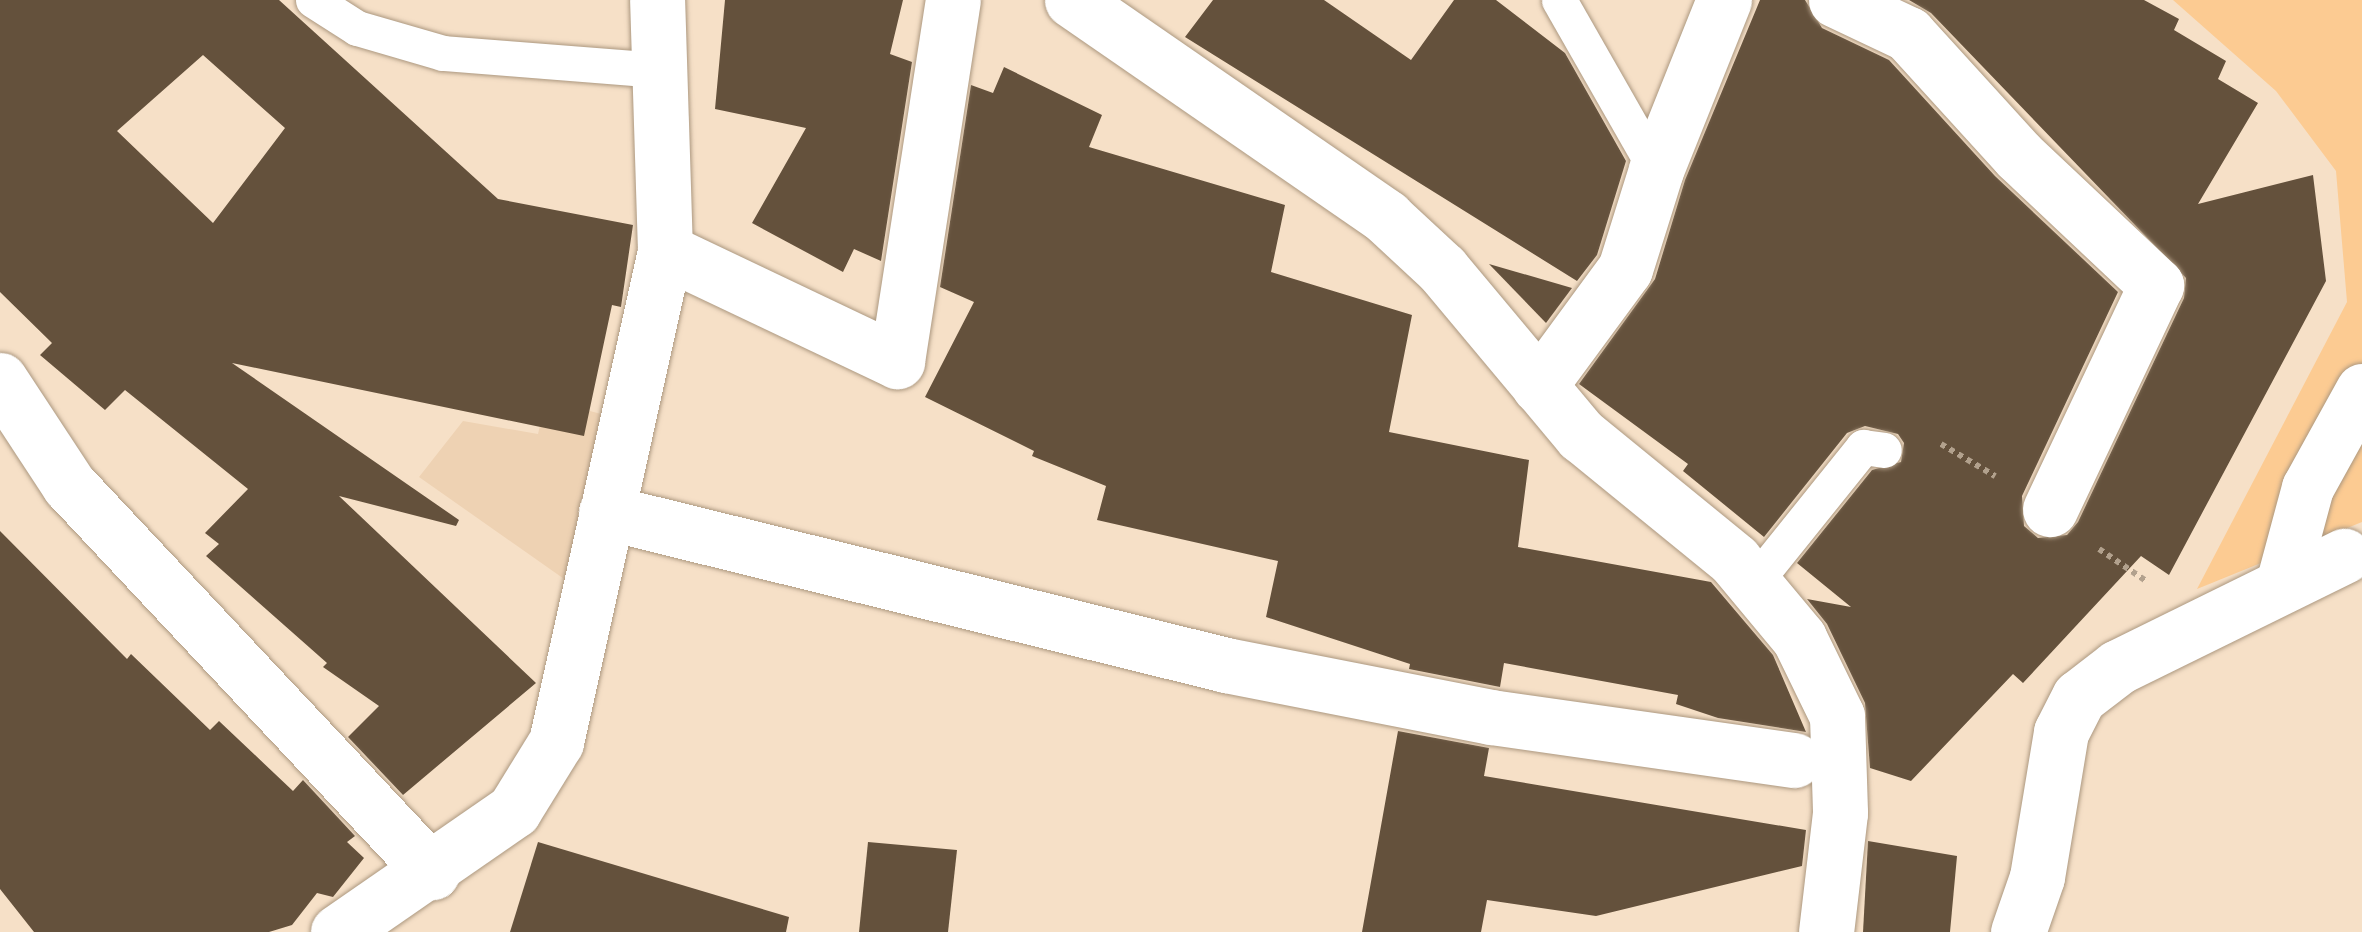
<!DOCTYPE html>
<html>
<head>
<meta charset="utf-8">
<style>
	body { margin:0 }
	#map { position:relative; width:2362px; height:932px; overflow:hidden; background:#f6e0c7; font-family:"Sofia Sans Condensed",sans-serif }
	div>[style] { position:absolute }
	.built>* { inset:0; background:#eed2b3 }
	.green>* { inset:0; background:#fccb92 }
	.building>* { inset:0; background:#64513c }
	.path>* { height:6px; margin-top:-3px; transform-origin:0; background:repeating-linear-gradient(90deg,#b2a18d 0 5px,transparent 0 10px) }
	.roads { filter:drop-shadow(0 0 2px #ac9880) drop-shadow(0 0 2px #ac9880) }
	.service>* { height:35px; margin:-17.5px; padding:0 17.5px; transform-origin:17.5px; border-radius:17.5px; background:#fff }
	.pedestrian>* { height:52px; margin:-26px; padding:0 26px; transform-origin:26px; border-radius:26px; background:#fff }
	.minor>* { height:55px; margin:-27.5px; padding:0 27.5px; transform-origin:27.5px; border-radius:27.5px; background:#fff }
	span { translate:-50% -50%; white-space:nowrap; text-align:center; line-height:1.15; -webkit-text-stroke:10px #fff; paint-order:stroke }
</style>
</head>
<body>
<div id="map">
	<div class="built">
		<div style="clip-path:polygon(546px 399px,601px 414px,567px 581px,419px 477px,463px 421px,538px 434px)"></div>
	</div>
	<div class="green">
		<div style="clip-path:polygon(2173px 0,2362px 0,2362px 522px,2197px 589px,2347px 302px,2336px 171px,2276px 91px)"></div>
	</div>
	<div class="building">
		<div style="clip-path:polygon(evenodd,0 0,279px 0,498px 199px,633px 225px,621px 307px,612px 305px,584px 436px,232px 363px,459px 520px,456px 526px,339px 496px,536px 683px,403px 795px,348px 737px,379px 706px,323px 667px,327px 663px,206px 556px,219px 544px,205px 533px,248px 489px,125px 390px,105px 410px,40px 355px,52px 343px,0 292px,0 0,203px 55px,285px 128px,213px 223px,117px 131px,203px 55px)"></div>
		<div style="clip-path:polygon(725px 0,903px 0,890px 54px,912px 62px,881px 261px,854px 249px,843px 272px,752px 223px,806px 128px,715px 109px)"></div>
		<div style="clip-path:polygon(1213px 0,1324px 0,1411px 60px,1454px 0,1496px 0,1565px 53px,1626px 161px,1597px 255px,1577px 281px,1185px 37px)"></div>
		<div style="clip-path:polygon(1760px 0,1805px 0,1822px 28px,1889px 60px,1995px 176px,2118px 292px,2022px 496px,2024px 526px,2038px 538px,2067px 535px,2078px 522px,2184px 298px,2186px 278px,1931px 13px,1909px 0,2144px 0,2179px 19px,2174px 30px,2226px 61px,2218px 79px,2258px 103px,2198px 204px,2313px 175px,2326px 281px,2169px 575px,2141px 556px,2023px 683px,2013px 674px,1911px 781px,1870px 768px,1865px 703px,1827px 624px,1807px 599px,1851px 607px,1797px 563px,1872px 470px,1901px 462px,1904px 443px,1898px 434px,1865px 426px,1847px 433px,1764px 537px,1683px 471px,1688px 464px,1579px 384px,1655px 279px,1685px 180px)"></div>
		<div style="clip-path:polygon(1004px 67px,1102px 115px,1089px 147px,1285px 205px,1271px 272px,1412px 315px,1389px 432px,1529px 460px,1518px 547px,1711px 582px,1773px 655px,1806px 732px,1718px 718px,1676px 704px,1678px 695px,1504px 663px,1500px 687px,1409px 669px,1410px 664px,1266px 617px,1278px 561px,1097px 520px,1106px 486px,1032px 456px,1034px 451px,925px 397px,974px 302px,940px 287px,971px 85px,993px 93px)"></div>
		<div style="clip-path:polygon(1489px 264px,1572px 288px,1546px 323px)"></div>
		<div style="clip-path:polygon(0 531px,127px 659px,131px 654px,210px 730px,219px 721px,293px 791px,303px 780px,355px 836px,347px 842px,364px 858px,333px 897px,317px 893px,292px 925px,269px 932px,34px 932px,0 889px)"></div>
		<div style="clip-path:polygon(1398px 731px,1489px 748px,1484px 776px,1806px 830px,1802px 866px,1596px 916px,1487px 900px,1481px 932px,1362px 932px)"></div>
		<div style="clip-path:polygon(1868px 841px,1957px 856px,1950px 932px,1863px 932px)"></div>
		<div style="clip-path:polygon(538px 842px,789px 917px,786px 932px,510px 932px)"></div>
		<div style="clip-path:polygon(868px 842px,957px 850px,948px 932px,859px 932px)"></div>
	</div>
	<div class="path">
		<div style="left:1941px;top:444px;width:63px;rotate:30.7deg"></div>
		<div style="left:2099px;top:549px;width:57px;rotate:34.2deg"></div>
	</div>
	<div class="roads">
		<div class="service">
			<div style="left:313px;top:0;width:52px;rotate:32.5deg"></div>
			<div style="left:357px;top:28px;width:90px;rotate:16.2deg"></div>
			<div style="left:443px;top:53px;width:218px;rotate:4.5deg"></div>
			<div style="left:1559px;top:0;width:196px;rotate:60.3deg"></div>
			<div style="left:1753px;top:584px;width:176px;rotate:-51.2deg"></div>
			<div style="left:1863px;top:447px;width:21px;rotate:8deg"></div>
		</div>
		<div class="pedestrian">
			<div style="left:2281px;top:588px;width:104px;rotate:-74.9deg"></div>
			<div style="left:2308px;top:488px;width:112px;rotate:-61.1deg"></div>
		</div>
		<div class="minor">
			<div style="left:1072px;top:0;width:382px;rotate:34.6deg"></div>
			<div style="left:1386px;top:217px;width:76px;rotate:42.9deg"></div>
			<div style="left:1442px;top:269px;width:217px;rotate:50.1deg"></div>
			<div style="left:1581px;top:435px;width:198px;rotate:39.2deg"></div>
			<div style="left:1734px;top:560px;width:102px;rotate:50.2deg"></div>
			<div style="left:1799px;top:638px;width:87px;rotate:64deg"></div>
			<div style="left:1837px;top:716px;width:97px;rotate:88.2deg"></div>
			<div style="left:1840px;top:813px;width:120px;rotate:96.7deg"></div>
			<div style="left:1836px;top:0;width:80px;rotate:25.3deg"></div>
			<div style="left:1908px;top:34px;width:164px;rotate:47.7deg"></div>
			<div style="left:2018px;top:155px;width:190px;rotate:43.3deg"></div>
			<div style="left:2156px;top:285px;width:248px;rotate:115.3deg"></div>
			<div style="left:665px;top:251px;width:257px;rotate:25.4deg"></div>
			<div style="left:897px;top:361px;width:365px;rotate:-81.2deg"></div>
			<div style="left:0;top:380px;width:126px;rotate:56.7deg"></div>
			<div style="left:69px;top:485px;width:531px;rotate:46.83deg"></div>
			<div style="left:1539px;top:386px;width:145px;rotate:-53.7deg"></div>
			<div style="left:1625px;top:269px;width:104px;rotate:-72.6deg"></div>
			<div style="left:1656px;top:170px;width:183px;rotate:-68.2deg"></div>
			<div style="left:606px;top:512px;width:639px;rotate:13.86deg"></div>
			<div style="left:1226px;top:665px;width:270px;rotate:11.1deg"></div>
			<div style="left:1491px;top:717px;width:306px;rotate:8.1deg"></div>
			<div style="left:338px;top:932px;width:214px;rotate:-34.7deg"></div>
			<div style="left:514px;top:810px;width:80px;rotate:-58.3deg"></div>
			<div style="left:556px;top:742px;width:503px;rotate:-77.48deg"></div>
			<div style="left:665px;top:251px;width:251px;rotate:-91.8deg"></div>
			<div style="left:2018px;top:932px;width:58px;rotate:-70.9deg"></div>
			<div style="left:2037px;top:877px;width:147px;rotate:-80.6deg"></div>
			<div style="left:2061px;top:732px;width:39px;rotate:-63deg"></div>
			<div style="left:2079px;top:697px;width:49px;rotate:-37.6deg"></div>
			<div style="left:2118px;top:667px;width:252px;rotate:-26.2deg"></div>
		</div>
	</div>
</div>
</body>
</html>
